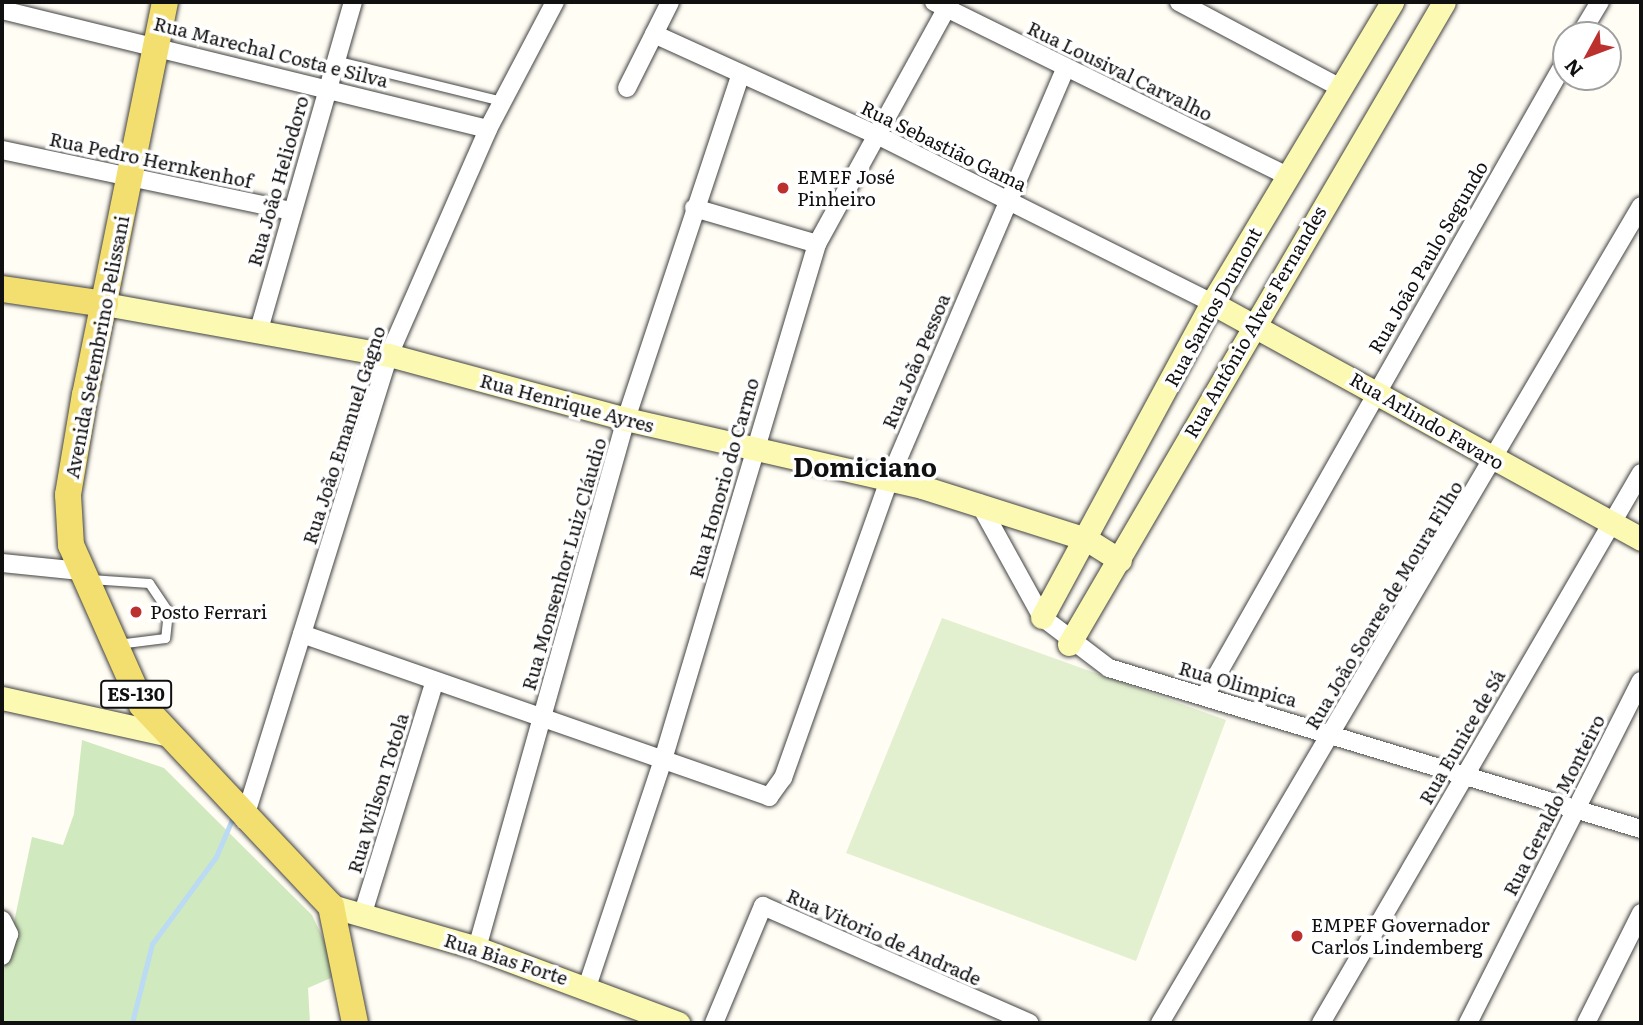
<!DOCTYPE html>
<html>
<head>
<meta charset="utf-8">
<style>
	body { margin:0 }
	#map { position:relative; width:1643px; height:1025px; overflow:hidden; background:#fffdf4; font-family:Literata,serif }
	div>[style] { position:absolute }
	.green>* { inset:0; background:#d1e9be }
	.pitch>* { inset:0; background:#e2f0d0 }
	.stream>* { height:4.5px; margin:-2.25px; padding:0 2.25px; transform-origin:2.25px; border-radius:2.25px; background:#bbdaf4 }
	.roads { filter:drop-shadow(0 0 2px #434343) drop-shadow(0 0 2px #434343) }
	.lane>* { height:9px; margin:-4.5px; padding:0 4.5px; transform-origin:4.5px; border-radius:4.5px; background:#fff }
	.street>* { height:18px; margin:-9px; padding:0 9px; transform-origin:9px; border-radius:9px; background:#fff }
	.secondary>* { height:23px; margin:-11.5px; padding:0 11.5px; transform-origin:11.5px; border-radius:11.5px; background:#fcf9b2 }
	.primary>* { height:26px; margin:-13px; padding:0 13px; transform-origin:13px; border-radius:13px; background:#f3de70 }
	.dots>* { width:19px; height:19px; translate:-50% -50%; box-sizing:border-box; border:4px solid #fff; border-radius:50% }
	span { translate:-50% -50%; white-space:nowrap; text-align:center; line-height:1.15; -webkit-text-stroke:7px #fff; paint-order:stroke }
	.shield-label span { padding:2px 5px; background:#fff; border:2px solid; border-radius:5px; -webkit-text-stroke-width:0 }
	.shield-label { font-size:18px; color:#101010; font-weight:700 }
	.street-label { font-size:19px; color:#101010 }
	.poi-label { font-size:19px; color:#101010 }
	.left { translate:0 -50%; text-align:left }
	.district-label { font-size:26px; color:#101010; font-weight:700 }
	.frame { position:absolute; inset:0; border:4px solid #101010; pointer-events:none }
	.north { position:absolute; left:1552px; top:21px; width:70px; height:70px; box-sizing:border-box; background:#fff; border:2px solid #9f9f9f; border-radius:50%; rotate:229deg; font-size:19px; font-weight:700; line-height:28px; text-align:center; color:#101010 }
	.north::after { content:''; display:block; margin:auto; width:24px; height:32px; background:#bc312d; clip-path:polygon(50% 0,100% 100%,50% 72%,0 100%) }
</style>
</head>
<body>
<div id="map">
	<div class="green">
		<div style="clip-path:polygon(82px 740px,164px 768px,312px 915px,340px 974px,308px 988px,310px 1023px,2px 1023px,2px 979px,32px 837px,63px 845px,74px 814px)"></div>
	</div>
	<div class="pitch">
		<div style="clip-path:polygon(942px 618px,1226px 720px,1136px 961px,846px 853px)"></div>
	</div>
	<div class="stream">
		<div style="left:132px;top:1023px;width:81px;rotate:-75.8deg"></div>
		<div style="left:152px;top:944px;width:108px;rotate:-53.7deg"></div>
		<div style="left:216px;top:857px;width:46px;rotate:-66.8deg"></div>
	</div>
	<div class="roads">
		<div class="lane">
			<div style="left:335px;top:60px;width:172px;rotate:13.8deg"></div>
			<div style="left:90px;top:579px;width:59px;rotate:3.9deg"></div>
			<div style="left:149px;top:583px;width:34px;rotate:56deg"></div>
			<div style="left:168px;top:611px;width:27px;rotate:96deg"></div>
			<div style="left:165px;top:638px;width:48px;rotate:172.9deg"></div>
		</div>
		<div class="street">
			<div style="left:934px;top:2px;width:394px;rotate:26.2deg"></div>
			<div style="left:1179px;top:2px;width:183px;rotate:28deg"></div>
			<div style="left:2px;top:10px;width:500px;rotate:13.76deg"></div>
			<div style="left:654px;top:34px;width:245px;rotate:24.4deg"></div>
			<div style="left:877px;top:135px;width:375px;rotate:26.6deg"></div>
			<div style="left:1580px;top:35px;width:39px;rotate:-59deg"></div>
			<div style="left:627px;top:88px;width:96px;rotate:-63.4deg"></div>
			<div style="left:2px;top:150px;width:295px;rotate:11.9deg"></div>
			<div style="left:694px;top:208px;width:128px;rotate:16.3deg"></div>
			<div style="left:258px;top:333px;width:344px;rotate:-74deg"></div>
			<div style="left:979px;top:503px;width:130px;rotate:61.1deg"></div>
			<div style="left:1042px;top:617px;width:84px;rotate:37.3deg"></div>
			<div style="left:1109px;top:668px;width:556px;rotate:16.84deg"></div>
			<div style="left:2px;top:563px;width:79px;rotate:5.8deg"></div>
			<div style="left:302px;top:634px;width:495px;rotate:19.2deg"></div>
			<div style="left:769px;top:797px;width:24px;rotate:-54deg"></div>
			<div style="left:783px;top:778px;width:316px;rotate:-70.4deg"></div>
			<div style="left:889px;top:480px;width:447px;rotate:-66.8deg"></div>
			<div style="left:1205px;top:696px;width:731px;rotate:-60.42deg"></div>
			<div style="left:244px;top:820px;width:487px;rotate:-72.7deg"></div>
			<div style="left:389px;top:355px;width:247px;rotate:-66.3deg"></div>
			<div style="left:488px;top:129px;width:144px;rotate:-62.2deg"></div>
			<div style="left:362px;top:916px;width:244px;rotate:-72.8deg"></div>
			<div style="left:2px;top:920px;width:16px;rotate:63deg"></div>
			<div style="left:9px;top:934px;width:23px;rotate:108deg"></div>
			<div style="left:477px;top:948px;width:550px;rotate:-74.27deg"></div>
			<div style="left:626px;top:419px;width:364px;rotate:-71.6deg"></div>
			<div style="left:587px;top:987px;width:236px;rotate:-71.5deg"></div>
			<div style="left:662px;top:763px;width:542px;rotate:-73.37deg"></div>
			<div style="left:817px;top:244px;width:276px;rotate:-61.2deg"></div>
			<div style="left:714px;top:1023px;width:127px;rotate:-67.3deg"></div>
			<div style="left:763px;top:906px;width:291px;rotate:23.7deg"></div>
			<div style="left:1160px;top:1023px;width:948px;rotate:-59.51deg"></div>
			<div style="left:1321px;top:1023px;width:636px;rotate:-59.81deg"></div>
			<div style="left:1468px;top:1023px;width:383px;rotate:-63.2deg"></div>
			<div style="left:1586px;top:1023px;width:123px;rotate:-63.4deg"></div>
		</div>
		<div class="secondary">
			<div style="left:1212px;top:303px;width:490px;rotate:28.8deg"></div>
			<div style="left:105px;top:304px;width:289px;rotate:10.2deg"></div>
			<div style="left:389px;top:355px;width:245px;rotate:15.1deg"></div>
			<div style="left:626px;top:419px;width:304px;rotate:12.9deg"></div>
			<div style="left:922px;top:487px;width:172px;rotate:17.6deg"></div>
			<div style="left:1086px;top:539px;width:40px;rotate:32deg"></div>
			<div style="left:1042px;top:617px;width:357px;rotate:-61.6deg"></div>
			<div style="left:1212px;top:303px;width:351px;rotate:-59.1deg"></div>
			<div style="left:1069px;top:644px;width:743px;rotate:-59.71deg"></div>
			<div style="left:2px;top:698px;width:167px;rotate:12.5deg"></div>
			<div style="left:331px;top:906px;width:152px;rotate:16deg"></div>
			<div style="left:477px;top:948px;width:215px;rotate:20.5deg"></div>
		</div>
		<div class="primary">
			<div style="left:165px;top:2px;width:400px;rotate:101.5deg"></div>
			<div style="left:85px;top:394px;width:102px;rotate:99.6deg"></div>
			<div style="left:68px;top:495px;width:50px;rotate:86.6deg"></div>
			<div style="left:71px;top:545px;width:175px;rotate:66.1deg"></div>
			<div style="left:142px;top:705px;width:276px;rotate:46.8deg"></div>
			<div style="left:331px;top:906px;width:119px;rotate:78.4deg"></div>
			<div style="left:2px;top:289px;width:104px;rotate:8.3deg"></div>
		</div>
	</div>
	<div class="dots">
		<div style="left:783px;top:188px;background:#bc312d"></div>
		<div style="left:136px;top:612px;background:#bc312d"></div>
		<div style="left:1297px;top:936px;background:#bc312d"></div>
	</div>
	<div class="shield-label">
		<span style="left:136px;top:694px">ES-130</span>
	</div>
	<div class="street-label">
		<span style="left:271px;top:52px;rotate:14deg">Rua Marechal Costa e Silva</span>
		<span style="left:1120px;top:71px;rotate:26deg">Rua Lousival Carvalho</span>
		<span style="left:944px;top:146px;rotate:26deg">Rua Sebastião Gama</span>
		<span style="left:151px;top:160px;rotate:12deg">Rua Pedro Hernkenhof</span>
		<span style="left:278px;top:181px;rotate:-74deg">Rua João Heliodoro</span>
		<span style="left:1428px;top:257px;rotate:-60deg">Rua João Paulo Segundo</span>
		<span style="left:1213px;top:307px;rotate:-61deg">Rua Santos Dumont</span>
		<span style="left:1255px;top:322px;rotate:-60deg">Rua Antônio Alves Fernandes</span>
		<span style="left:97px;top:347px;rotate:-79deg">Avenida Setembrino Pelissani</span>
		<span style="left:916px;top:361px;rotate:-67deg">Rua João Pessoa</span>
		<span style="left:567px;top:403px;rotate:15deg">Rua Henrique Ayres</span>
		<span style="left:1427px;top:421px;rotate:30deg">Rua Arlindo Favaro</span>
		<span style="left:344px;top:435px;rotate:-72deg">Rua João Emanuel Gagno</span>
		<span style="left:724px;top:478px;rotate:-74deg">Rua Honorio do Carmo</span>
		<span style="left:564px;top:564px;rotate:-74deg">Rua Monsenhor Luiz Cláudio</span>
		<span style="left:1384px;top:605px;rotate:-59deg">Rua João Soares de Moura Filho</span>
		<span style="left:1238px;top:684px;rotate:16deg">Rua Olimpica</span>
		<span style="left:1462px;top:737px;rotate:-60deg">Rua Eunice de Sá</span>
		<span style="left:378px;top:793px;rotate:-73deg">Rua Wilson Totola</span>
		<span style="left:1554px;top:805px;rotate:-63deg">Rua Geraldo Monteiro</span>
		<span style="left:884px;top:937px;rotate:24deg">Rua Vitorio de Andrade</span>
		<span style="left:506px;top:959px;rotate:18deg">Rua Bias Forte</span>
	</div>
	<div class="poi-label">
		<span class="left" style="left:797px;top:188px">EMEF José<br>Pinheiro</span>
		<span class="left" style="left:150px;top:612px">Posto Ferrari</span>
		<span class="left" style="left:1311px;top:936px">EMPEF Governador<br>Carlos Lindemberg</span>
	</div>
	<div class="district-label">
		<span style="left:865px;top:466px">Domiciano</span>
	</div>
	<div class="frame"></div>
	<div class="north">N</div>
</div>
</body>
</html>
